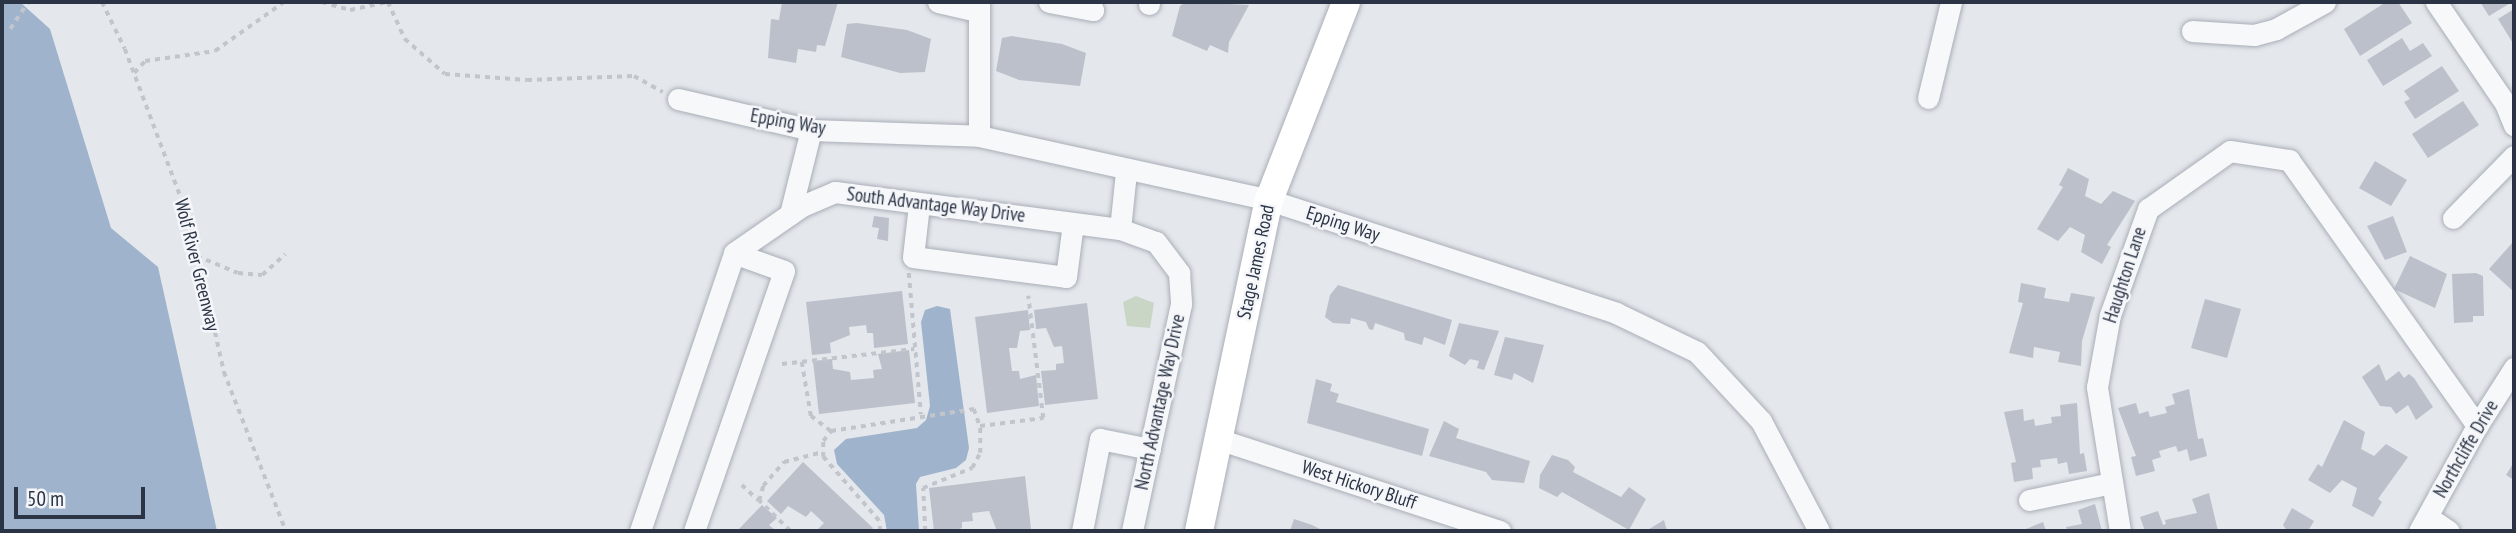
<!DOCTYPE html>
<html>
<head>
<meta charset="utf-8">
<style>
	body { margin:0 }
	#map { position:relative; width:2516px; height:533px; overflow:hidden; background:#e4e7ec; font-family:"PT Sans Narrow",sans-serif }
	div>[style] { position:absolute }
	.green>* { inset:0; background:#c9d6c5 }
	.water>* { inset:0; background:#9fb4cc }
	.building>* { inset:0; background:#bbc0ca }
	.path>* { height:3.5px; margin-top:-1.75px; transform-origin:0; background:repeating-linear-gradient(90deg,#c2c5cb 0 5px,transparent 0 10px) }
	.roads { filter:drop-shadow(0 0 2px #a9aeb7) drop-shadow(0 0 2px #a9aeb7) }
	.minor>* { height:21px; margin:-10.5px; padding:0 10.5px; transform-origin:10.5px; border-radius:10.5px; background:#f7f8fa }
	.major>* { height:28px; margin:-14px; padding:0 14px; transform-origin:14px; border-radius:14px; background:#fff }
	span { translate:-50% -50%; white-space:nowrap; text-align:center; line-height:1.15; -webkit-text-stroke:5px #f4f6f9; paint-order:stroke }
	.street-label { font-size:19px; color:#2b3445 }
	.frame { position:absolute; inset:0; border:4px solid #2b3445; pointer-events:none }
	.scale { position:absolute; left:14px; top:487px; width:131px; height:32px; box-sizing:border-box; border:4px solid #2b3445; border-top:0; padding-left:9px; font-size:21px; line-height:24px; white-space:nowrap; color:#2b3445; -webkit-text-stroke:5px #f4f6f9; paint-order:stroke }
</style>
</head>
<body>
<div id="map">
	<div class="green">
		<div style="clip-path:polygon(1136px 296px,1154px 303px,1150px 328px,1127px 326px,1123px 302px)"></div>
	</div>
	<div class="water">
		<div style="clip-path:polygon(2px 2px,20px 2px,50px 29px,111px 228px,158px 267px,217px 531px,2px 531px)"></div>
		<div style="clip-path:polygon(937px 306px,950px 309px,969px 448px,966px 460px,956px 468px,920px 477px,916px 484px,919px 531px,887px 531px,884px 515px,837px 464px,834px 450px,846px 439px,917px 428px,926px 420px,930px 406px,921px 322px,925px 310px)"></div>
	</div>
	<div class="building">
		<div style="clip-path:polygon(782px 2px,838px 2px,825px 46px,817px 45px,816px 52px,798px 49px,796px 63px,768px 58px,771px 19px,779px 20px)"></div>
		<div style="clip-path:polygon(1186px 2px,1249px 5px,1229px 42px,1228px 53px,1210px 45px,1207px 51px,1172px 36px,1180px 6px)"></div>
		<div style="clip-path:polygon(2386px 2px,2398px 2px,2412px 23px,2360px 56px,2344px 29px)"></div>
		<div style="clip-path:polygon(2480px 2px,2512px 2px,2489px 16px)"></div>
		<div style="clip-path:polygon(2514px 9px,2514px 45px,2498px 19px)"></div>
		<div style="clip-path:polygon(857px 23px,907px 30px,931px 39px,925px 72px,900px 73px,841px 57px,847px 24px)"></div>
		<div style="clip-path:polygon(1012px 36px,1062px 44px,1086px 53px,1080px 86px,1019px 80px,996px 71px,1002px 38px)"></div>
		<div style="clip-path:polygon(2402px 38px,2410px 51px,2423px 43px,2432px 56px,2383px 86px,2367px 60px)"></div>
		<div style="clip-path:polygon(2442px 66px,2459px 91px,2415px 119px,2404px 102px,2410px 99px,2404px 91px)"></div>
		<div style="clip-path:polygon(2463px 101px,2479px 125px,2428px 158px,2412px 134px)"></div>
		<div style="clip-path:polygon(2375px 161px,2407px 180px,2391px 206px,2359px 188px)"></div>
		<div style="clip-path:polygon(2068px 168px,2089px 179px,2085px 196px,2101px 204px,2113px 191px,2135px 201px,2107px 245px,2111px 247px,2102px 264px,2081px 252px,2085px 235px,2070px 227px,2058px 241px,2037px 229px,2063px 187px,2059px 185px)"></div>
		<div style="clip-path:polygon(874px 216px,889px 218px,888px 241px,877px 239px,879px 228px,872px 227px)"></div>
		<div style="clip-path:polygon(2393px 216px,2407px 252px,2385px 260px,2367px 226px)"></div>
		<div style="clip-path:polygon(2514px 241px,2514px 292px,2489px 269px)"></div>
		<div style="clip-path:polygon(2410px 256px,2447px 274px,2435px 308px,2394px 289px)"></div>
		<div style="clip-path:polygon(2476px 273px,2483px 276px,2484px 316px,2473px 316px,2473px 322px,2454px 323px,2452px 274px)"></div>
		<div style="clip-path:polygon(2021px 283px,2046px 288px,2044px 298px,2069px 302px,2071px 293px,2095px 297px,2082px 341px,2081px 366px,2058px 362px,2060px 352px,2034px 347px,2033px 358px,2009px 353px,2023px 303px,2018px 302px)"></div>
		<div style="clip-path:polygon(1338px 285px,1452px 320px,1445px 345px,1424px 337px,1422px 345px,1405px 340px,1404px 333px,1375px 323px,1373px 330px,1369px 329px,1366px 322px,1351px 318px,1350px 324px,1333px 323px,1325px 317px,1330px 295px)"></div>
		<div style="clip-path:polygon(902px 291px,908px 344px,874px 348px,873px 333px,867px 333px,866px 325px,849px 327px,850px 335px,830px 343px,831px 353px,812px 355px,806px 302px)"></div>
		<div style="clip-path:polygon(2205px 299px,2241px 309px,2227px 358px,2191px 348px)"></div>
		<div style="clip-path:polygon(1087px 303px,1098px 399px,1045px 405px,1041px 371px,1056px 370px,1056px 364px,1064px 363px,1062px 346px,1054px 347px,1046px 328px,1036px 329px,1034px 310px)"></div>
		<div style="clip-path:polygon(1028px 310px,1030px 330px,1020px 331px,1017px 348px,1009px 348px,1012px 371px,1019px 371px,1020px 379px,1036px 375px,1039px 406px,987px 413px,975px 317px)"></div>
		<div style="clip-path:polygon(1459px 323px,1499px 331px,1484px 370px,1477px 368px,1479px 361px,1470px 359px,1465px 365px,1449px 356px)"></div>
		<div style="clip-path:polygon(1505px 337px,1544px 345px,1533px 383px,1514px 373px,1512px 380px,1494px 375px)"></div>
		<div style="clip-path:polygon(909px 350px,915px 403px,819px 414px,813px 361px,832px 359px,833px 369px,850px 372px,851px 380px,874px 378px,873px 370px,882px 369px,878px 354px)"></div>
		<div style="clip-path:polygon(2379px 364px,2386px 381px,2399px 371px,2404px 378px,2409px 374px,2414px 378px,2433px 407px,2416px 420px,2408px 405px,2396px 414px,2391px 407px,2380px 406px,2362px 377px)"></div>
		<div style="clip-path:polygon(1316px 379px,1332px 384px,1330px 391px,1339px 394px,1336px 402px,1429px 429px,1422px 456px,1307px 423px)"></div>
		<div style="clip-path:polygon(2189px 389px,2198px 439px,2203px 438px,2207px 456px,2190px 461px,2187px 449px,2178px 452px,2176px 446px,2159px 451px,2161px 457px,2152px 460px,2155px 471px,2136px 476px,2131px 457px,2136px 456px,2118px 408px,2136px 403px,2139px 414px,2148px 411px,2150px 417px,2167px 413px,2165px 407px,2175px 404px,2172px 394px)"></div>
		<div style="clip-path:polygon(2077px 403px,2080px 454px,2084px 453px,2087px 471px,2069px 474px,2067px 462px,2058px 464px,2057px 458px,2040px 460px,2041px 467px,2032px 468px,2033px 479px,2014px 482px,2011px 463px,2016px 462px,2004px 412px,2023px 409px,2024px 421px,2034px 419px,2035px 426px,2052px 423px,2051px 417px,2061px 416px,2060px 405px)"></div>
		<div style="clip-path:polygon(2344px 420px,2365px 432px,2361px 449px,2374px 456px,2386px 444px,2408px 457px,2378px 499px,2382px 502px,2373px 517px,2352px 506px,2357px 488px,2342px 480px,2330px 493px,2308px 480px,2318px 464px,2322px 467px)"></div>
		<div style="clip-path:polygon(1444px 421px,1459px 429px,1456px 438px,1530px 461px,1524px 483px,1492px 480px,1486px 472px,1429px 456px)"></div>
		<div style="clip-path:polygon(1552px 455px,1568px 460px,1575px 467px,1573px 472px,1621px 497px,1629px 487px,1646px 499px,1629px 530px,1562px 492px,1557px 497px,1539px 488px,1540px 475px)"></div>
		<div style="clip-path:polygon(803px 462px,873px 528px,870px 531px,821px 531px,818px 529px,824px 523px,811px 511px,806px 517px,788px 506px,781px 514px,767px 501px)"></div>
		<div style="clip-path:polygon(2514px 462px,2514px 480px,2506px 475px)"></div>
		<div style="clip-path:polygon(1025px 476px,1031px 529px,997px 531px,989px 511px,972px 513px,973px 521px,962px 522px,962px 528px,954px 531px,934px 531px,929px 488px)"></div>
		<div style="clip-path:polygon(2209px 493px,2218px 531px,2145px 531px,2140px 517px,2158px 511px,2163px 525px,2166px 524px,2165px 520px,2197px 513px,2192px 499px)"></div>
		<div style="clip-path:polygon(2095px 504px,2102px 531px,2067px 531px,2066px 527px,2082px 524px,2078px 510px)"></div>
		<div style="clip-path:polygon(762px 505px,777px 518px,769px 525px,776px 531px,737px 531px)"></div>
		<div style="clip-path:polygon(2292px 508px,2314px 521px,2308px 531px,2287px 531px,2283px 525px)"></div>
		<div style="clip-path:polygon(1294px 519px,1312px 525px,1324px 531px,1290px 531px)"></div>
		<div style="clip-path:polygon(1664px 520px,1667px 531px,1646px 531px)"></div>
		<div style="clip-path:polygon(2043px 522px,2046px 531px,2027px 531px,2026px 529px)"></div>
	</div>
	<div class="path">
		<div style="left:102px;top:2px;width:52px;rotate:63.9deg"></div>
		<div style="left:125px;top:49px;width:188px;rotate:69.4deg"></div>
		<div style="left:191px;top:225px;width:151px;rotate:77.3deg"></div>
		<div style="left:224px;top:372px;width:171px;rotate:68.7deg"></div>
		<div style="left:322px;top:2px;width:29px;rotate:16deg"></div>
		<div style="left:350px;top:10px;width:39px;rotate:-12deg"></div>
		<div style="left:388px;top:2px;width:41px;rotate:65.3deg"></div>
		<div style="left:405px;top:39px;width:53px;rotate:41.2deg"></div>
		<div style="left:445px;top:74px;width:82px;rotate:4.2deg"></div>
		<div style="left:527px;top:80px;width:107px;rotate:-2.1deg"></div>
		<div style="left:634px;top:76px;width:33px;rotate:29deg"></div>
		<div style="left:10px;top:29px;width:32px;rotate:-56deg"></div>
		<div style="left:134px;top:73px;width:16px;rotate:-47deg"></div>
		<div style="left:145px;top:61px;width:71px;rotate:-8.1deg"></div>
		<div style="left:215px;top:51px;width:85px;rotate:-35.4deg"></div>
		<div style="left:197px;top:256px;width:44px;rotate:22.5deg"></div>
		<div style="left:238px;top:273px;width:24px;rotate:5deg"></div>
		<div style="left:262px;top:275px;width:31px;rotate:-42deg"></div>
		<div style="left:909px;top:273px;width:142px;rotate:85.1deg"></div>
		<div style="left:802px;top:362px;width:55px;rotate:80.5deg"></div>
		<div style="left:811px;top:416px;width:25px;rotate:37deg"></div>
		<div style="left:782px;top:364px;width:133px;rotate:-6.5deg"></div>
		<div style="left:742px;top:485px;width:23px;rotate:43deg"></div>
		<div style="left:790px;top:531px;width:43px;rotate:-135.9deg"></div>
		<div style="left:759px;top:501px;width:16px;rotate:-75deg"></div>
		<div style="left:763px;top:486px;width:32px;rotate:-49deg"></div>
		<div style="left:784px;top:462px;width:40px;rotate:-14.4deg"></div>
		<div style="left:880px;top:531px;width:10px;rotate:-96deg"></div>
		<div style="left:879px;top:521px;width:85px;rotate:-131.2deg"></div>
		<div style="left:823px;top:457px;width:16px;rotate:-90deg"></div>
		<div style="left:823px;top:441px;width:13px;rotate:-51deg"></div>
		<div style="left:831px;top:431px;width:145px;rotate:-8.7deg"></div>
		<div style="left:974px;top:409px;width:18px;rotate:71deg"></div>
		<div style="left:980px;top:426px;width:64px;rotate:-7.2deg"></div>
		<div style="left:1043px;top:418px;width:123px;rotate:-97deg"></div>
		<div style="left:925px;top:531px;width:43px;rotate:-92.7deg"></div>
		<div style="left:923px;top:488px;width:53px;rotate:-22.2deg"></div>
		<div style="left:972px;top:468px;width:17px;rotate:-62deg"></div>
		<div style="left:980px;top:453px;width:27px;rotate:-90deg"></div>
	</div>
	<div class="roads">
		<div class="minor">
			<div style="left:938px;top:2px;width:39px;rotate:13deg"></div>
			<div style="left:979px;top:2px;width:134px;rotate:90deg"></div>
			<div style="left:1049px;top:2px;width:45px;rotate:10.3deg"></div>
			<div style="left:2436px;top:2px;width:122px;rotate:55.7deg"></div>
			<div style="left:2505px;top:103px;width:24px;rotate:68deg"></div>
			<div style="left:1149px;top:4px;width:2px;rotate:-90deg"></div>
			<div style="left:2192px;top:31px;width:62px;rotate:3.7deg"></div>
			<div style="left:2254px;top:35px;width:23px;rotate:-15deg"></div>
			<div style="left:2276px;top:29px;width:56px;rotate:-28.9deg"></div>
			<div style="left:1928px;top:98px;width:99px;rotate:-76.5deg"></div>
			<div style="left:678px;top:99px;width:137px;rotate:13.1deg"></div>
			<div style="left:811px;top:130px;width:168px;rotate:2deg"></div>
			<div style="left:979px;top:136px;width:297px;rotate:12.4deg"></div>
			<div style="left:1269px;top:200px;width:365px;rotate:18deg"></div>
			<div style="left:1616px;top:313px;width:90px;rotate:25.7deg"></div>
			<div style="left:1697px;top:352px;width:94px;rotate:47.2deg"></div>
			<div style="left:1761px;top:421px;width:124px;rotate:62.2deg"></div>
			<div style="left:919px;top:205px;width:52px;rotate:96.6deg"></div>
			<div style="left:913px;top:257px;width:154px;rotate:7.4deg"></div>
			<div style="left:1066px;top:277px;width:54px;rotate:-82.6deg"></div>
			<div style="left:790px;top:214px;width:87px;rotate:-76deg"></div>
			<div style="left:2453px;top:218px;width:87px;rotate:-45.5deg"></div>
			<div style="left:1120px;top:229px;width:57px;rotate:-84deg"></div>
			<div style="left:1218px;top:439px;width:297px;rotate:18.1deg"></div>
			<div style="left:2029px;top:500px;width:85px;rotate:-11.6deg"></div>
			<div style="left:2428px;top:517px;width:25px;rotate:34deg"></div>
			<div style="left:640px;top:531px;width:293px;rotate:-71.3deg"></div>
			<div style="left:734px;top:253px;width:83px;rotate:-34.7deg"></div>
			<div style="left:802px;top:206px;width:36px;rotate:-23deg"></div>
			<div style="left:835px;top:192px;width:287px;rotate:7.4deg"></div>
			<div style="left:1120px;top:229px;width:38px;rotate:20deg"></div>
			<div style="left:1156px;top:242px;width:39px;rotate:53deg"></div>
			<div style="left:1179px;top:273px;width:31px;rotate:86deg"></div>
			<div style="left:1181px;top:304px;width:232px;rotate:102.2deg"></div>
			<div style="left:694px;top:531px;width:275px;rotate:-70.9deg"></div>
			<div style="left:784px;top:271px;width:53px;rotate:-160.2deg"></div>
			<div style="left:1082px;top:531px;width:94px;rotate:-78.9deg"></div>
			<div style="left:1100px;top:439px;width:51px;rotate:11.3deg"></div>
			<div style="left:2120px;top:531px;width:146px;rotate:-99.1deg"></div>
			<div style="left:2097px;top:387px;width:73px;rotate:-79.8deg"></div>
			<div style="left:2110px;top:315px;width:113px;rotate:-70.3deg"></div>
			<div style="left:2148px;top:209px;width:100px;rotate:-35.3deg"></div>
			<div style="left:2230px;top:151px;width:60px;rotate:8.7deg"></div>
			<div style="left:2289px;top:160px;width:326px;rotate:54.7deg"></div>
			<div style="left:2419px;top:531px;width:120px;rotate:-61.1deg"></div>
			<div style="left:2477px;top:426px;width:69px;rotate:-57.5deg"></div>
		</div>
		<div class="major">
			<div style="left:1199px;top:531px;width:338px;rotate:-78.1deg"></div>
			<div style="left:1269px;top:200px;width:212px;rotate:-68.7deg"></div>
		</div>
	</div>
	<div class="street-label">
		<span style="left:788px;top:122px;rotate:10deg">Epping Way</span>
		<span style="left:936px;top:205px;rotate:7deg">South Advantage Way Drive</span>
		<span style="left:1343px;top:224px;rotate:18deg">Epping Way</span>
		<span style="left:1256px;top:262px;rotate:-78deg">Stage James Road</span>
		<span style="left:197px;top:265px;rotate:76deg">Wolf River Greenway</span>
		<span style="left:2125px;top:275px;rotate:-72deg">Haughton Lane</span>
		<span style="left:1160px;top:402px;rotate:-78deg">North Advantage Way Drive</span>
		<span style="left:2466px;top:449px;rotate:-60deg">Northcliffe Drive</span>
		<span style="left:1359px;top:485px;rotate:18deg">West Hickory Bluff</span>
	</div>
	<div class="frame"></div>
	<div class="scale">50 m</div>
</div>
</body>
</html>
